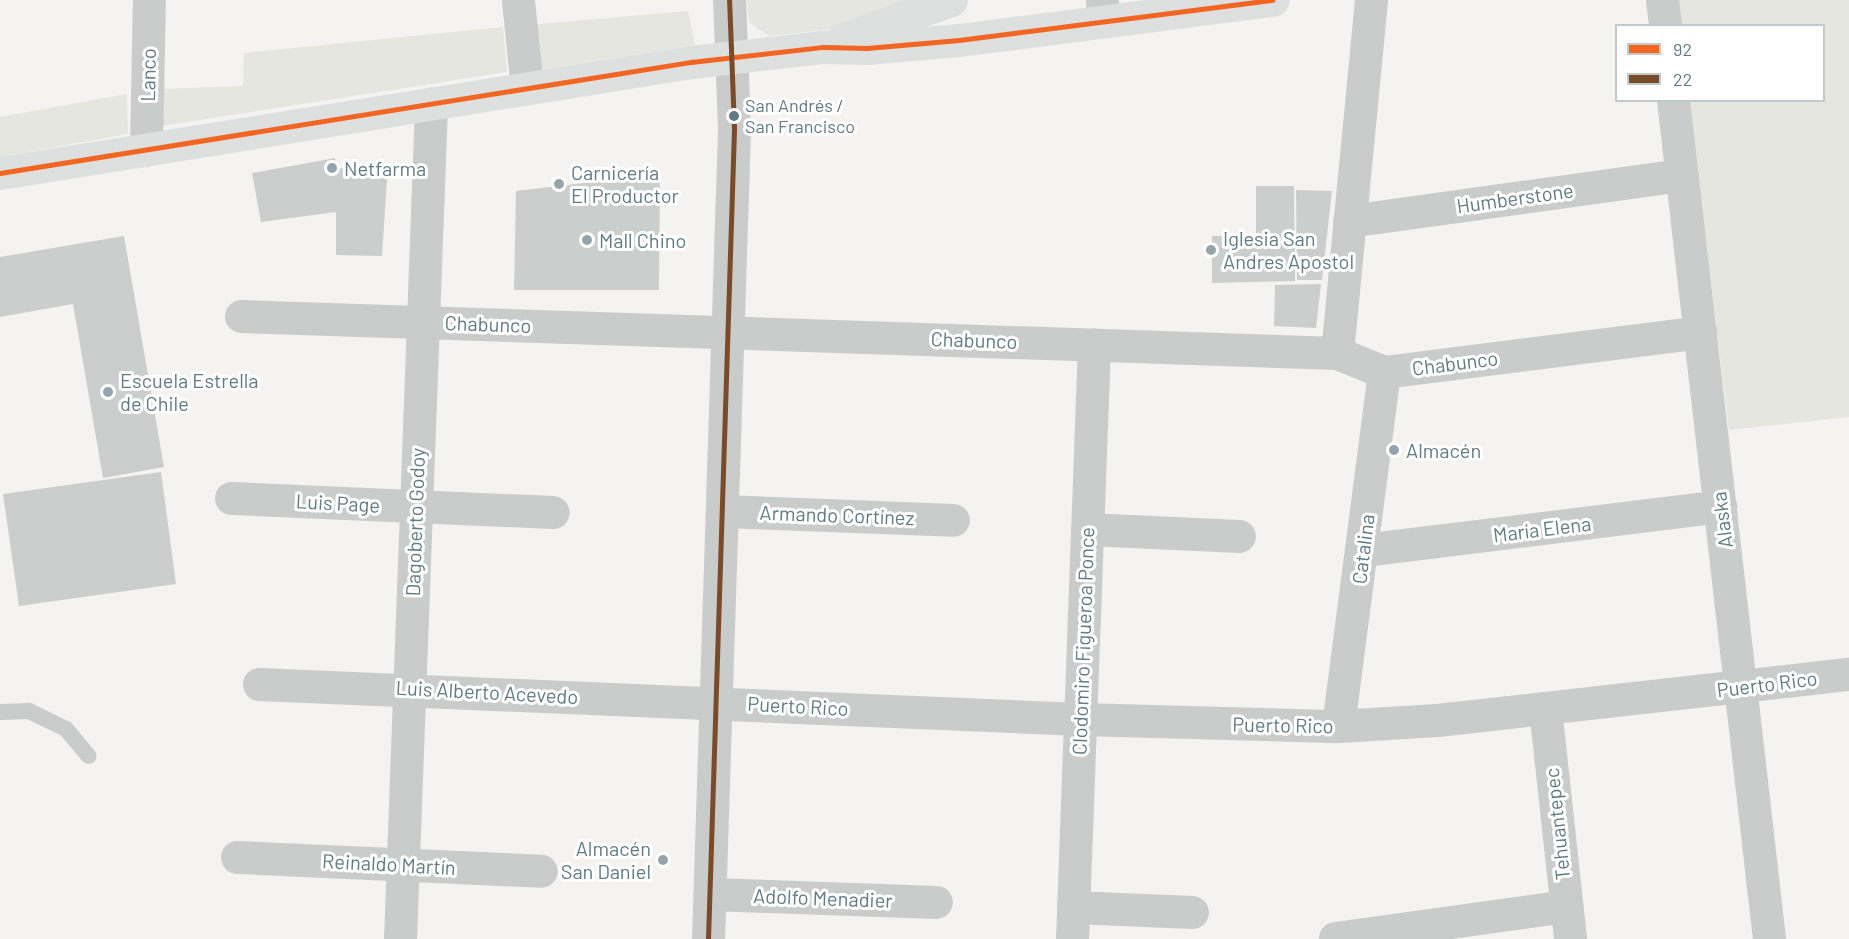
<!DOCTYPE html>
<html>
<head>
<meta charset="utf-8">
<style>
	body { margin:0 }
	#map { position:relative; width:1849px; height:939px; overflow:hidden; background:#f4f3f1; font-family:Barlow,sans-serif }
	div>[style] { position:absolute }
	.green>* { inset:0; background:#e4e6df }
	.building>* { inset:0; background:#cccecd }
	.service>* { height:16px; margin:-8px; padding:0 8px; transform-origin:8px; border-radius:8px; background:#cacbcb }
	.minor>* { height:33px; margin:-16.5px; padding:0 16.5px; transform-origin:16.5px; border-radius:16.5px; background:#cacbcb }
	.tertiary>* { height:33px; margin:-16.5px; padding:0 16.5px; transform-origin:16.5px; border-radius:16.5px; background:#cacbcb }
	.secondary>* { height:33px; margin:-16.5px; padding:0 16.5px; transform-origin:16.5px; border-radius:16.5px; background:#dedfdf }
	.bus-1>* { height:4.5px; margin:-2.25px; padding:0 2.25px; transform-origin:2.25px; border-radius:2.25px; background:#f26522 }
	.bus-2>* { height:4.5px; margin:-2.25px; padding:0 2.25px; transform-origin:2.25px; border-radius:2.25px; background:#7a4b2a }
	.dots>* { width:16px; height:16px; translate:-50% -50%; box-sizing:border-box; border:3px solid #fff; border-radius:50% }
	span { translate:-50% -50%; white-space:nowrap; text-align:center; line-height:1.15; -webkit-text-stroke:6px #fff; paint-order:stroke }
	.bus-label { font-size:18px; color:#627a83 }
	.left { translate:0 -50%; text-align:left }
	.street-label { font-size:20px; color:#627a83 }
	.poi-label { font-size:20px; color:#627a83 }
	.right { translate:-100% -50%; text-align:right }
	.legend { position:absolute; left:1615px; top:24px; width:210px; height:78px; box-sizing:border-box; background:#fff; border:2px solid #c0cacd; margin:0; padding:8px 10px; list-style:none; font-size:18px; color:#627a83 }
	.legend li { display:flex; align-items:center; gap:12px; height:30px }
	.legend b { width:30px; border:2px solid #c0cacd }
</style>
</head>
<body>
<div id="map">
	<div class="green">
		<div style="clip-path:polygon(747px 0,913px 0,826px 30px,769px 36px,749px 22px)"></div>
		<div style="clip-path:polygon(1676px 0,1849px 0,1849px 417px,1729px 430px,1689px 101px,1824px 100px,1824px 26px,1680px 25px)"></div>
		<div style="clip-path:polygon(688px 11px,695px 45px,534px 71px,527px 25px)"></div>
		<div style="clip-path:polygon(503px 27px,507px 72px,155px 127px,157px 89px,243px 86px,244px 53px)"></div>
		<div style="clip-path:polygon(127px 94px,128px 134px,0 157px,0 117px)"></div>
	</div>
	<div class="building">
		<div style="clip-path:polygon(335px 158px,336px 169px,388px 164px,382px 256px,336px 255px,336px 212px,261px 222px,252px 173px)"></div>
		<div style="clip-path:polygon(660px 174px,659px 290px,514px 290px,516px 191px)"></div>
		<div style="clip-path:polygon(1256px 186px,1294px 186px,1295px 281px,1212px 283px,1212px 236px,1256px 236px)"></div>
		<div style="clip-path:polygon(1296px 190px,1332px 191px,1322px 280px,1297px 280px)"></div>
		<div style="clip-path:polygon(124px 236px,164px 467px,103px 478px,73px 304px,0 317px,0 257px)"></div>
		<div style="clip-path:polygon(1321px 284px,1316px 328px,1274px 326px,1275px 285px)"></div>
		<div style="clip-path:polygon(161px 472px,176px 584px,19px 606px,3px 494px)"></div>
	</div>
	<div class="service">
		<div style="left:0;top:712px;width:29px;rotate:-2deg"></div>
		<div style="left:29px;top:711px;width:41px;rotate:25.9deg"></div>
		<div style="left:66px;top:729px;width:35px;rotate:50deg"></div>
	</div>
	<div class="minor">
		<div style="left:518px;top:0;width:88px;rotate:84.2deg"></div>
		<div style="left:1102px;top:0;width:20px;rotate:87deg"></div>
		<div style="left:1662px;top:0;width:26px;rotate:83deg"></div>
		<div style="left:1673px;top:100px;width:844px;rotate:83.47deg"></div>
		<div style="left:146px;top:150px;width:150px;rotate:-88.9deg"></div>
		<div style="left:1349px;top:221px;width:336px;rotate:-7.9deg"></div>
		<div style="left:241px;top:316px;width:1097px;rotate:1.93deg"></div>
		<div style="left:1337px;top:353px;width:51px;rotate:22deg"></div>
		<div style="left:1384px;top:372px;width:319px;rotate:-7.2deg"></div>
		<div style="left:1337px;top:353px;width:355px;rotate:-84.5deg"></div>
		<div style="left:231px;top:498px;width:322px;rotate:2.5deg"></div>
		<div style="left:722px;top:511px;width:231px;rotate:2.2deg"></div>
		<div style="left:1087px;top:529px;width:152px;rotate:2.6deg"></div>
		<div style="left:1363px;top:550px;width:360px;rotate:-7deg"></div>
		<div style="left:259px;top:684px;width:822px;rotate:2.44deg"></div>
		<div style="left:1080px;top:719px;width:258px;rotate:1.6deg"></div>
		<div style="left:1338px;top:726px;width:99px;rotate:-3.5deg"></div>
		<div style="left:1437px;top:720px;width:415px;rotate:-6.4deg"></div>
		<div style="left:1545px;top:708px;width:232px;rotate:83.8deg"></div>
		<div style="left:1338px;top:726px;width:357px;rotate:-82.6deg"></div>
		<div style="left:237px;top:857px;width:304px;rotate:2.6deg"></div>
		<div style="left:710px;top:894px;width:226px;rotate:2deg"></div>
		<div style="left:1073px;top:907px;width:119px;rotate:2.4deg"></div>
		<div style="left:1335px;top:938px;width:233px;rotate:-7.9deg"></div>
		<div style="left:400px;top:939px;width:836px;rotate:-87.87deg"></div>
		<div style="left:1072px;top:939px;width:595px;rotate:-87.88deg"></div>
	</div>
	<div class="tertiary">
		<div style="left:708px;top:939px;width:811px;rotate:-88.16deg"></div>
		<div style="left:734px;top:128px;width:128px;rotate:-92.2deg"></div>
	</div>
	<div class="secondary">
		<div style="left:841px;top:40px;width:117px;rotate:-20deg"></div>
		<div style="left:0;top:173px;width:700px;rotate:-9.13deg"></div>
		<div style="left:691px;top:62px;width:133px;rotate:-6.5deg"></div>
		<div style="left:823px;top:47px;width:44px;rotate:1.3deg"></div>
		<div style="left:867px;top:48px;width:92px;rotate:-5deg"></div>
		<div style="left:959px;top:40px;width:316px;rotate:-7.3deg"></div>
	</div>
	<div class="bus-1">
		<div style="left:0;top:173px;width:700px;rotate:-9.13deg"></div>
		<div style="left:691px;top:62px;width:133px;rotate:-6.5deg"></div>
		<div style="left:823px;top:47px;width:44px;rotate:1.3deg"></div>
		<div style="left:867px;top:48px;width:92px;rotate:-5deg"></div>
		<div style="left:959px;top:40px;width:316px;rotate:-7.3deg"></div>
	</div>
	<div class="bus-2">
		<div style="left:708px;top:939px;width:811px;rotate:-88.16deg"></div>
		<div style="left:734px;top:128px;width:128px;rotate:-92.2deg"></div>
	</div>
	<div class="dots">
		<div style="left:734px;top:116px;background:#627a83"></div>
		<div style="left:332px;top:168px;background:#95a4aa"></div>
		<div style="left:559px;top:184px;background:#95a4aa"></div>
		<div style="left:587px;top:240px;background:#95a4aa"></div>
		<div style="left:1211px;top:250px;background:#95a4aa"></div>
		<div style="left:108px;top:392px;background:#95a4aa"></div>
		<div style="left:1394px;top:450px;background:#95a4aa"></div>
		<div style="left:663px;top:860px;background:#95a4aa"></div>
	</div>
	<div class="bus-label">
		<span class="left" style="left:745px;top:116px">San Andrés /<br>San Francisco</span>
	</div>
	<div class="street-label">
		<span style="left:148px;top:75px;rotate:-89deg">Lanco</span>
		<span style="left:1515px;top:198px;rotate:-8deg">Humberstone</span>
		<span style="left:488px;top:324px;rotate:2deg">Chabunco</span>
		<span style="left:974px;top:340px;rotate:2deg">Chabunco</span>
		<span style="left:1455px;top:363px;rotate:-7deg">Chabunco</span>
		<span style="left:338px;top:503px;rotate:3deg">Luis Page</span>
		<span style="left:837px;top:515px;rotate:2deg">Armando Cortínez</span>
		<span style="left:1722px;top:520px;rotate:-97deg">Alaska</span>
		<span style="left:415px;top:522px;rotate:-88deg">Dagoberto Godoy</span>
		<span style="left:1542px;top:529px;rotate:-7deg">María Elena</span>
		<span style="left:1363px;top:549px;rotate:-83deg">Catalina</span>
		<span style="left:1083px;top:641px;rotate:-88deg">Clodomiro Figueroa Ponce</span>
		<span style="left:1767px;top:684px;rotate:-7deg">Puerto Rico</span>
		<span style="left:487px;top:692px;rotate:3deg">Luis Alberto Acevedo</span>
		<span style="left:798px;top:706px;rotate:3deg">Puerto Rico</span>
		<span style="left:1283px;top:725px;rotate:1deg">Puerto Rico</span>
		<span style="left:1557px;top:824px;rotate:-96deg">Tehuantepec</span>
		<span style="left:389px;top:864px;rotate:3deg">Reinaldo Martín</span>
		<span style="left:823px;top:898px;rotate:2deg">Adolfo Menadier</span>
	</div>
	<div class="poi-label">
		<span class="left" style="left:344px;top:168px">Netfarma</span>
		<span class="left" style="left:571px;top:184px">Carnicería<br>El Productor</span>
		<span class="left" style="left:1223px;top:250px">Iglesia San<br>Andres Apostol</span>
		<span class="left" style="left:599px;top:240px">Mall Chino</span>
		<span class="left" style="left:120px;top:392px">Escuela Estrella<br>de Chile</span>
		<span class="left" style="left:1406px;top:450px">Almacén</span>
		<span class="right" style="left:651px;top:860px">Almacén<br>San Daniel</span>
	</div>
	<ul class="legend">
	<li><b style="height:8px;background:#f26522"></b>92</li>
	<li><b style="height:8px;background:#7a4b2a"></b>22</li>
	</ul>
</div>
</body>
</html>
